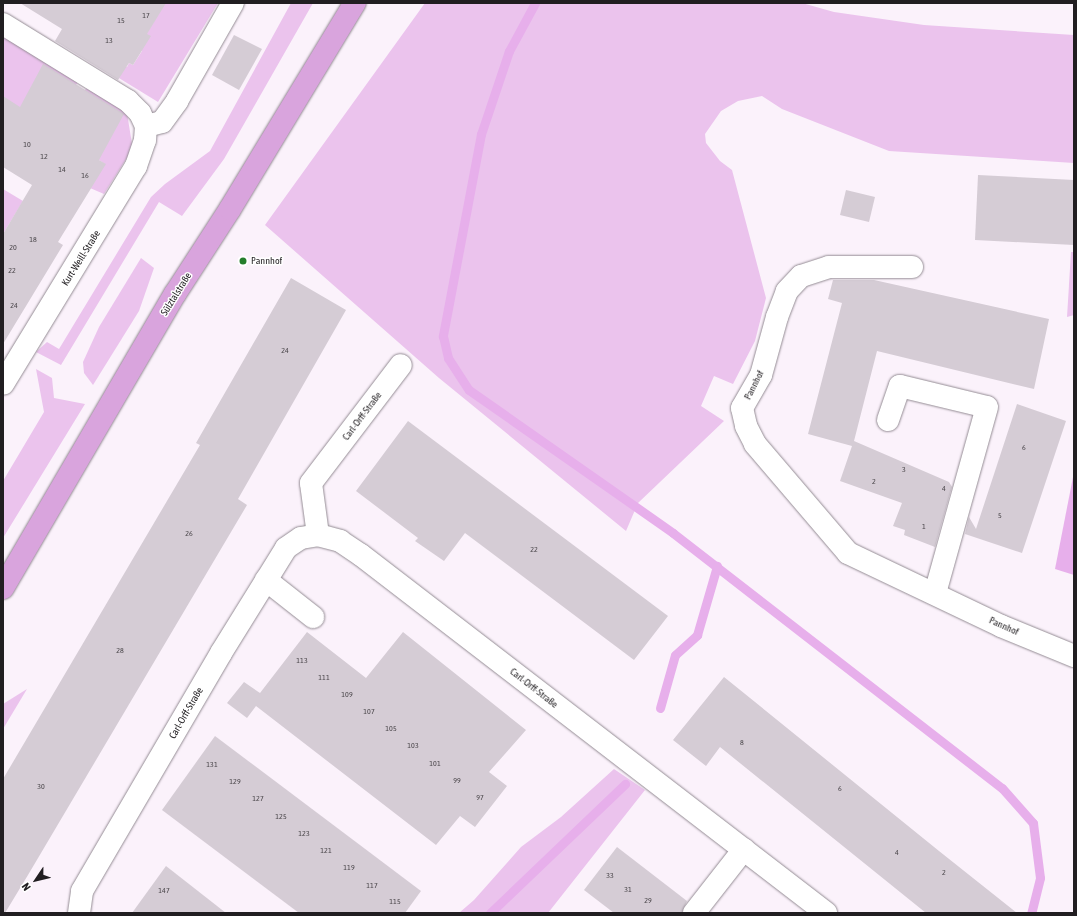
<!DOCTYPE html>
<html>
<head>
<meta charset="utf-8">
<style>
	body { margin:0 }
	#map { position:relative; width:1077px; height:916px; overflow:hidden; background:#fbf2fb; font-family:"Asap Condensed",sans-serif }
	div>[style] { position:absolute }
	.green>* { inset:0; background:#ebc3ed }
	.water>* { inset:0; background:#e7afeb }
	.stream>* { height:9px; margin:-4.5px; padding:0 4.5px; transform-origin:4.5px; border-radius:4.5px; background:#e7afeb }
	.building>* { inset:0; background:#d5ccd5 }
	.roads { filter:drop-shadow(0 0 1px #948c94) drop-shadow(0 0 1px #948c94) }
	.minor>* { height:22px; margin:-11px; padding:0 11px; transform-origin:11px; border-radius:11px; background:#fff }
	.major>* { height:22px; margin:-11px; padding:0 11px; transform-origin:11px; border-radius:11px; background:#d9a4dd }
	.dots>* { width:11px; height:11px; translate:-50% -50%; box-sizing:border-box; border:2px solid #fff; border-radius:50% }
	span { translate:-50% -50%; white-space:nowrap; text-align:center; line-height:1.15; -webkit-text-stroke:3px #fff; paint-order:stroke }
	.number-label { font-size:8px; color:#4e4a4e }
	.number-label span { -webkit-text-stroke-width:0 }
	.street-label { font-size:10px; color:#211e21 }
	.poi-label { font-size:10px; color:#211e21 }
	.left { translate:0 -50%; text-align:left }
	.frame { position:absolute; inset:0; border:4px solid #211e21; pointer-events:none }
	.north { position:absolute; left:16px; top:860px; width:40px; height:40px; -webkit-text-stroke:3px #fff; paint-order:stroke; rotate:235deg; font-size:11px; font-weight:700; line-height:16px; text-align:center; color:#211e21 }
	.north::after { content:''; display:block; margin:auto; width:14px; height:18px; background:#211e21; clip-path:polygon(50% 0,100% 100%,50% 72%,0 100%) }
</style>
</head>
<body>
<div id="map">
	<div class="green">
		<div style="clip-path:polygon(165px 3px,218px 3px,158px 102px,78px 53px,127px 67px,129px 63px,133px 65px,142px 51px,138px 48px)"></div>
		<div style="clip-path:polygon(291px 3px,313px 3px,224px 159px,182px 216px,159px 202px,61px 365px,36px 352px,47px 342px,59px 349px,151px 197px,165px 184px,210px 151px)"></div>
		<div style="clip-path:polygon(425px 3px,802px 3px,834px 12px,924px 25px,1074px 35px,1074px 163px,889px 151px,782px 109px,762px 96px,738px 101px,721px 111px,705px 134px,706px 143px,720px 161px,732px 170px,766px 298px,755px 341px,733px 384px,714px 376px,701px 406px,724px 421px,638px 503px,626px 531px,439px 378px,265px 225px)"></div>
		<div style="clip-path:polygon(3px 36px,78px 82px,72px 91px,81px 96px,87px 87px,127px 113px,132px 144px,128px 156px,104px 194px,90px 188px,105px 164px,3px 97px)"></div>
		<div style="clip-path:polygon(3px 189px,23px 201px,3px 234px)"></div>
		<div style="clip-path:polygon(1071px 252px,1074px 252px,1074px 315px,1067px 317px)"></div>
		<div style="clip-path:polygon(141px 258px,154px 268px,139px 311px,93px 385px,84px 373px,83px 362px,99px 327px)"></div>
		<div style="clip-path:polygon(36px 369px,52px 378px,54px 398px,85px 404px,3px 538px,3px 481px,44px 412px)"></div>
		<div style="clip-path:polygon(27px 689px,3px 729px,3px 704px)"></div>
		<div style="clip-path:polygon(614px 769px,645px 790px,548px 913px,459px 913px,474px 900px,521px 847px,561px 817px)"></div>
	</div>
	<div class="water">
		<div style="clip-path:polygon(1074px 472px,1074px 575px,1055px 569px)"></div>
	</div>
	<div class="stream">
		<div style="left:535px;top:3px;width:55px;rotate:118.4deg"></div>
		<div style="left:509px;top:51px;width:88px;rotate:108.6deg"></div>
		<div style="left:481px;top:134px;width:206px;rotate:100.7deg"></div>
		<div style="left:443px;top:336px;width:23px;rotate:77deg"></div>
		<div style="left:448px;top:358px;width:38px;rotate:57deg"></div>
		<div style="left:469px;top:390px;width:249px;rotate:35deg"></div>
		<div style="left:673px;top:533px;width:416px;rotate:37.8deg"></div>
		<div style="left:1002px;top:788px;width:47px;rotate:48.5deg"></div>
		<div style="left:1033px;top:823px;width:55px;rotate:82.7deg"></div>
		<div style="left:1040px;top:878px;width:36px;rotate:104deg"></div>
		<div style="left:660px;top:708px;width:55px;rotate:-74.2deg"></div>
		<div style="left:675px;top:655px;width:30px;rotate:-42deg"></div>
		<div style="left:697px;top:635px;width:72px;rotate:-73.8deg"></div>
		<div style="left:490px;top:913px;width:187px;rotate:-43.7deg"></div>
	</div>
	<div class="building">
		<div style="clip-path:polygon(20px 3px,166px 3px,147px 34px,151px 36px,133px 65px,129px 63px,118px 80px,55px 41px,62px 29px)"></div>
		<div style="clip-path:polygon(234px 35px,262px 49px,239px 90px,212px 75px)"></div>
		<div style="clip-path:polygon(43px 64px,124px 114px,99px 160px,106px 164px,58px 242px,63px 245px,3px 344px,3px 234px,32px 185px,3px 167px,3px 96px,20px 107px)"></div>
		<div style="clip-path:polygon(978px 175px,1074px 180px,1074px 245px,975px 240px)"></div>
		<div style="clip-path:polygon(846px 190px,875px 197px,869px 222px,840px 215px)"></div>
		<div style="clip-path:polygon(291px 278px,346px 310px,238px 499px,247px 505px,28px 875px,5px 913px,3px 913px,3px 779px,200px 445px,196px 443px)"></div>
		<div style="clip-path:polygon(833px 280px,874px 280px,1049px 319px,1034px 389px,877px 351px,854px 441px,949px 482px,952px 487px,935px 547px,904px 535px,905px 530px,893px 526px,902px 503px,840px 481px,852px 446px,808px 434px,842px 303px,828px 299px)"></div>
		<div style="clip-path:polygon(1017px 404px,1066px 421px,1022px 553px,965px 534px,969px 517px,976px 529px)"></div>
		<div style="clip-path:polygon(408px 421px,668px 616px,634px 660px,465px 533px,444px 561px,415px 541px,418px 538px,356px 491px)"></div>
		<div style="clip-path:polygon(307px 632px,366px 678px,403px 632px,526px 730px,489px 772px,507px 786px,475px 827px,460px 816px,436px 845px,256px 706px,247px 718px,227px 703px,244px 682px,260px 693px)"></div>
		<div style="clip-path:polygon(724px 677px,939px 851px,1017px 913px,926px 913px,720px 747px,706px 766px,673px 740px)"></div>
		<div style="clip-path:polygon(215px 736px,421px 891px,405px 913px,299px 913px,162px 810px)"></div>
		<div style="clip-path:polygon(617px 847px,687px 901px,682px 913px,614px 913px,584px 890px)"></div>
		<div style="clip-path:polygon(166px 866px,226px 913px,132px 913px)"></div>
	</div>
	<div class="roads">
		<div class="minor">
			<div style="left:3px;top:24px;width:147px;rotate:31.6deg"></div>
			<div style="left:128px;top:101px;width:17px;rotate:45deg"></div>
			<div style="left:140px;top:113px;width:14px;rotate:65deg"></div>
			<div style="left:146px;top:126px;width:14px;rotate:94deg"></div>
			<div style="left:145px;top:140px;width:28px;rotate:109deg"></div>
			<div style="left:136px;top:166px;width:255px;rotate:121.4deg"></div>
			<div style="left:146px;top:126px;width:16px;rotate:-14deg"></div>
			<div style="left:162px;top:122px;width:26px;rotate:-54deg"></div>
			<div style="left:177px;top:101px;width:113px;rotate:-60.3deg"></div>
			<div style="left:912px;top:267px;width:83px;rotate:180deg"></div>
			<div style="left:829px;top:267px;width:29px;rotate:162deg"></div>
			<div style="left:801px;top:276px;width:21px;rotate:133deg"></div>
			<div style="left:787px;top:291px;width:28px;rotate:111deg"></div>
			<div style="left:777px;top:317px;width:60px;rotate:105.4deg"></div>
			<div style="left:761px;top:375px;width:38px;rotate:120deg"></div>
			<div style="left:742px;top:408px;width:18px;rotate:77deg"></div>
			<div style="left:746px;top:426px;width:20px;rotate:63deg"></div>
			<div style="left:755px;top:444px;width:143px;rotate:49.5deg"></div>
			<div style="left:848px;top:553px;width:170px;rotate:25.5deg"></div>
			<div style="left:1001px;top:626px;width:79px;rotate:22.3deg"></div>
			<div style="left:888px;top:420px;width:36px;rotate:-71deg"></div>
			<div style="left:900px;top:386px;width:89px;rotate:13.6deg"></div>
			<div style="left:987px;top:407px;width:193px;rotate:105.6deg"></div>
			<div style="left:318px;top:535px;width:52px;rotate:-97.7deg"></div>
			<div style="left:311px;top:483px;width:148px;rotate:-52.7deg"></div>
			<div style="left:266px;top:580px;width:60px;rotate:38.2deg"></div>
			<div style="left:79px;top:913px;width:22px;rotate:-82deg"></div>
			<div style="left:82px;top:891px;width:276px;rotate:-59.7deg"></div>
			<div style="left:221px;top:653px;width:123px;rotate:-58.2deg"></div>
			<div style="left:286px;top:548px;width:18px;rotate:-34deg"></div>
			<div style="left:301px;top:538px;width:17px;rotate:-10deg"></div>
			<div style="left:318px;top:535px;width:23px;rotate:15deg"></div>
			<div style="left:340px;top:541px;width:25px;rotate:34deg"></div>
			<div style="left:361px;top:555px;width:587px;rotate:37.59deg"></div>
			<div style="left:694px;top:913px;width:81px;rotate:-52deg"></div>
		</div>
		<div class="major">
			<div style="left:3px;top:588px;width:341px;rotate:-59.7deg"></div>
			<div style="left:175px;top:294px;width:101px;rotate:-57.1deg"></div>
			<div style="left:230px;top:209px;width:241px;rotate:-58.8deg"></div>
		</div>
	</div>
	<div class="dots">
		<div style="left:243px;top:261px;background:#247d2b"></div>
	</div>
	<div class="number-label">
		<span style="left:146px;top:16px">17</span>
		<span style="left:121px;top:21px">15</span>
		<span style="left:109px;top:41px">13</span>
		<span style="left:27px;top:145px">10</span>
		<span style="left:44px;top:157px">12</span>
		<span style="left:62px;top:170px">14</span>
		<span style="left:85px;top:176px">16</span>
		<span style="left:33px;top:240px">18</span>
		<span style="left:13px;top:248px">20</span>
		<span style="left:12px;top:271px">22</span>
		<span style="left:14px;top:306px">24</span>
		<span style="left:285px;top:351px">24</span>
		<span style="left:1024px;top:448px">6</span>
		<span style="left:904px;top:470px">3</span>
		<span style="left:874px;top:482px">2</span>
		<span style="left:944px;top:489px">4</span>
		<span style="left:1000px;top:516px">5</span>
		<span style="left:924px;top:527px">1</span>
		<span style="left:189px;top:534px">26</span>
		<span style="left:534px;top:550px">22</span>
		<span style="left:120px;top:651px">28</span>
		<span style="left:302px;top:661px">113</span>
		<span style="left:324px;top:678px">111</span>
		<span style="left:347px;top:695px">109</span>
		<span style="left:369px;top:712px">107</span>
		<span style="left:391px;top:729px">105</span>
		<span style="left:742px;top:743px">8</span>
		<span style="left:413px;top:746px">103</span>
		<span style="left:435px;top:764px">101</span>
		<span style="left:212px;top:765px">131</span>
		<span style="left:457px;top:781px">99</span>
		<span style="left:235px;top:782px">129</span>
		<span style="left:41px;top:787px">30</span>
		<span style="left:840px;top:789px">6</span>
		<span style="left:480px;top:798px">97</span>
		<span style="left:258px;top:799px">127</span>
		<span style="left:281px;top:817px">125</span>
		<span style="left:304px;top:834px">123</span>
		<span style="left:326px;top:851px">121</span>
		<span style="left:897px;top:853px">4</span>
		<span style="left:349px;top:868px">119</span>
		<span style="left:944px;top:873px">2</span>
		<span style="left:610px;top:876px">33</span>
		<span style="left:372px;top:886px">117</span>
		<span style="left:628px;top:890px">31</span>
		<span style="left:164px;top:891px">147</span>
		<span style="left:648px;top:901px">29</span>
		<span style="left:395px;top:902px">115</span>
	</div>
	<div class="street-label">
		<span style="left:81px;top:258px;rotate:-58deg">Kurt-Weill-Straße</span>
		<span style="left:176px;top:294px;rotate:-58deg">Sülztalstraße</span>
		<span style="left:754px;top:385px;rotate:-63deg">Pannhof</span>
		<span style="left:362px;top:416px;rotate:-53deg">Carl-Orff-Straße</span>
		<span style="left:1004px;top:626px;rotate:24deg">Pannhof</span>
		<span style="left:534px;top:688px;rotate:38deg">Carl-Orff-Straße</span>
		<span style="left:186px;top:713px;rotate:-60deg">Carl-Orff-Straße</span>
	</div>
	<div class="poi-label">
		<span class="left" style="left:251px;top:261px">Pannhof</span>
	</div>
	<div class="frame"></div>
	<div class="north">N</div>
</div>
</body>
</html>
